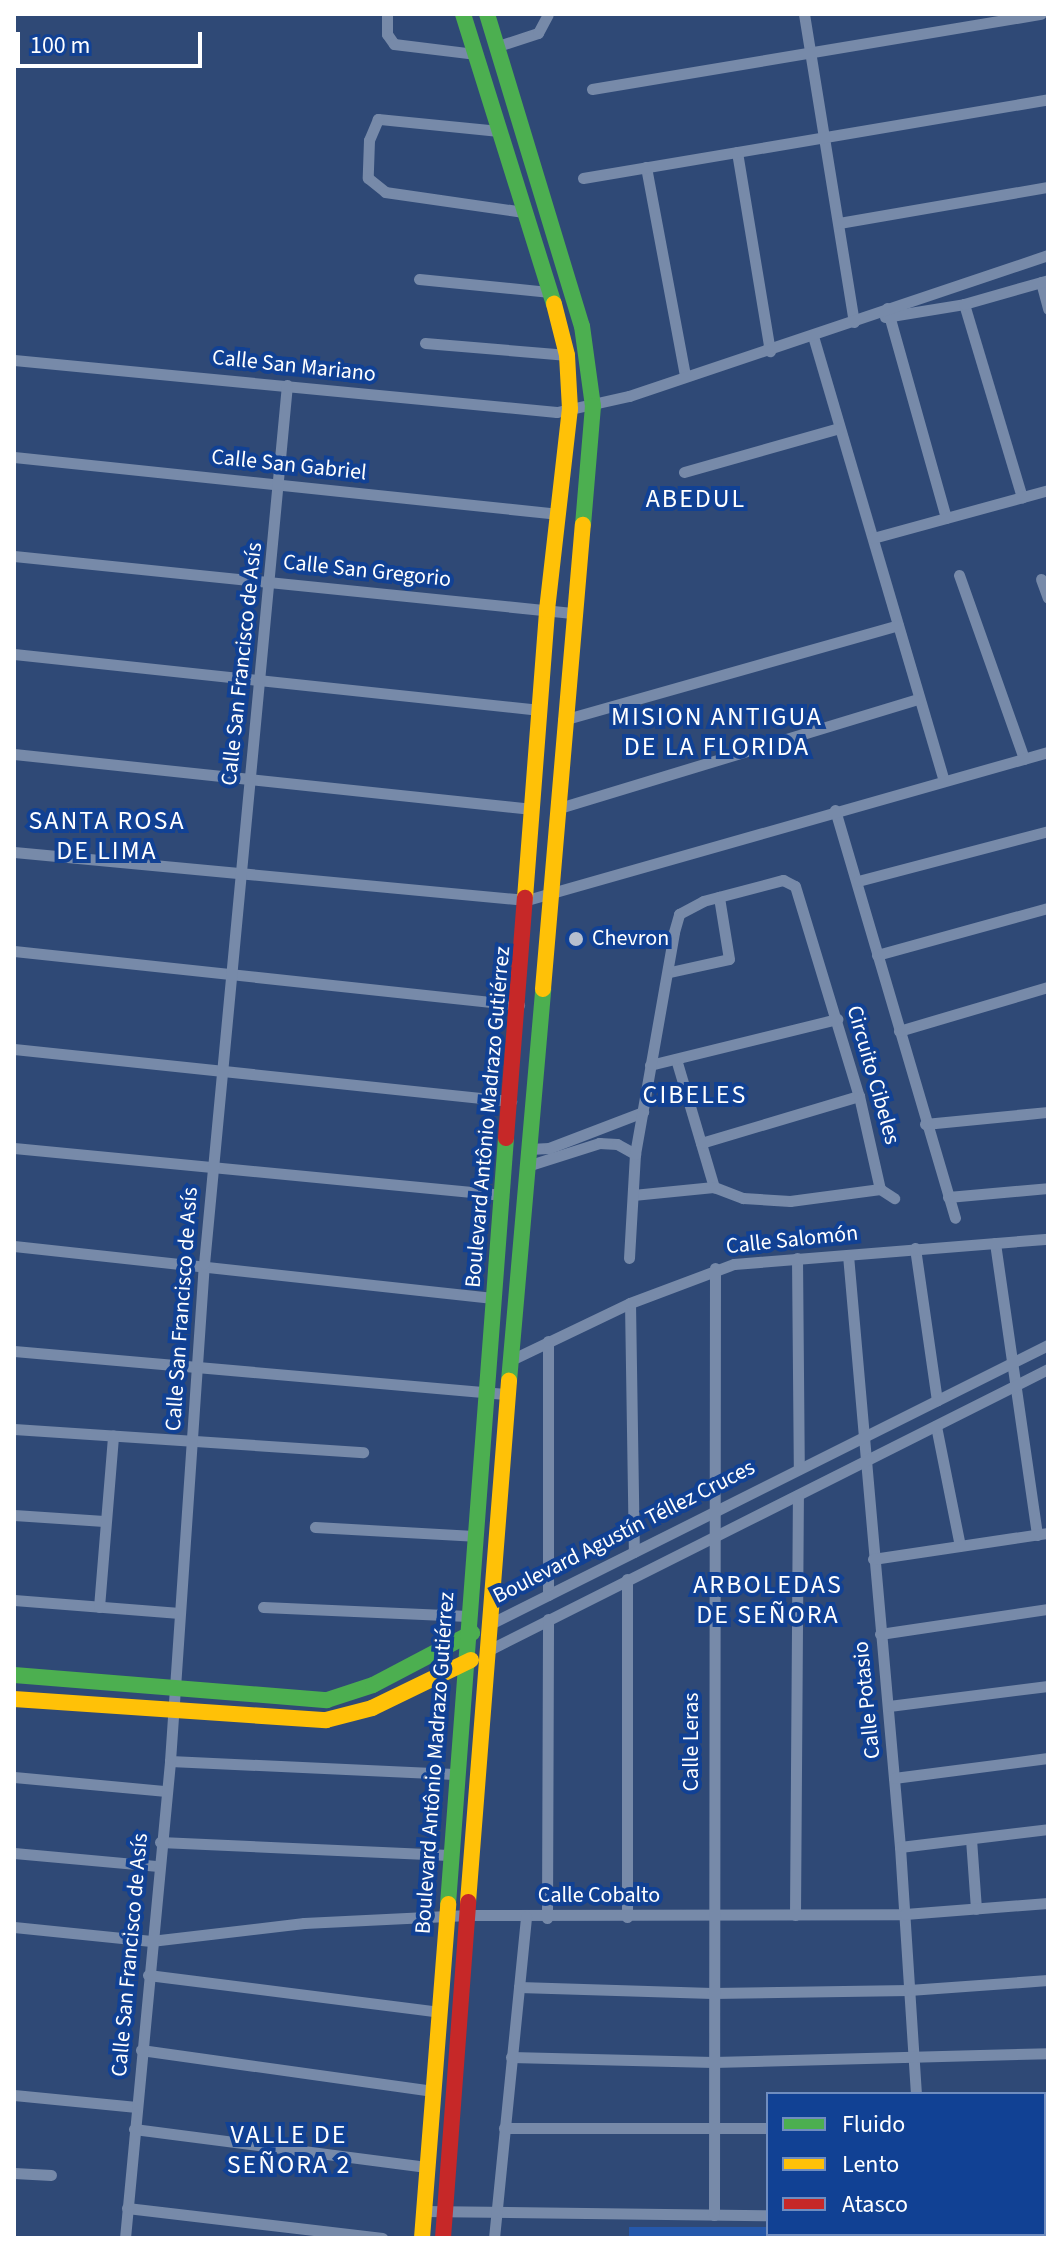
<!DOCTYPE html>
<html>
<head>
<meta charset="utf-8">
<style>
	body { margin:0 }
	#map { position:relative; width:1062px; height:2252px; overflow:hidden; background:#2f4976; font-family:"Source Sans 3",sans-serif }
	div>[style] { position:absolute }
	.green>* { inset:0; background:#2558ab }
	.street>* { height:11px; margin:-5.5px; padding:0 5.5px; transform-origin:5.5px; border-radius:5.5px; background:#778aa9 }
	.fast>* { height:16px; margin:-8px; padding:0 8px; transform-origin:8px; border-radius:8px; background:#4caf50 }
	.slow>* { height:16px; margin:-8px; padding:0 8px; transform-origin:8px; border-radius:8px; background:#ffc107 }
	.jam>* { height:16px; margin:-8px; padding:0 8px; transform-origin:8px; border-radius:8px; background:#c62828 }
	.dots>* { width:22px; height:22px; translate:-50% -50%; box-sizing:border-box; border:4px solid #114194; border-radius:50% }
	span { translate:-50% -50%; white-space:nowrap; text-align:center; line-height:1.15; -webkit-text-stroke:8px #114194; paint-order:stroke }
	.street-label { font-size:22px; color:#fff }
	.poi-label { font-size:22px; color:#fff }
	.left { translate:0 -50%; text-align:left }
	.quarter-label { font-size:26px; color:#fff; letter-spacing:2px }
	.frame { position:absolute; inset:0; border:16px solid #fff; pointer-events:none }
	.legend { position:absolute; left:766px; top:2092px; width:280px; height:144px; box-sizing:border-box; background:#114194; border:2px solid #708dbf; margin:0; padding:10px 14px; list-style:none; font-size:24px; color:#fff }
	.legend li { display:flex; align-items:center; gap:16px; height:40px }
	.legend b { width:40px; border:2px solid #708dbf }
	.scale { position:absolute; left:16px; top:32px; width:186px; height:36px; box-sizing:border-box; border:4px solid #fff; border-top:0; padding-left:10px; font-size:24px; line-height:28px; white-space:nowrap; color:#fff; -webkit-text-stroke:6px #114194; paint-order:stroke }
</style>
</head>
<body>
<div id="map">
	<div class="green">
		<div style="clip-path:polygon(629px 2227px,768px 2227px,768px 2234px,782px 2238px,629px 2238px)"></div>
	</div>
	<div class="street">
		<div style="left:387px;top:14px;width:20px;rotate:90deg"></div>
		<div style="left:387px;top:34px;width:12px;rotate:55deg"></div>
		<div style="left:394px;top:44px;width:83px;rotate:7deg"></div>
		<div style="left:804px;top:14px;width:312px;rotate:80.8deg"></div>
		<div style="left:498px;top:46px;width:42px;rotate:-18deg"></div>
		<div style="left:538px;top:33px;width:21px;rotate:-62deg"></div>
		<div style="left:592px;top:89px;width:455px;rotate:-9.5deg"></div>
		<div style="left:499px;top:131px;width:122px;rotate:-174.3deg"></div>
		<div style="left:378px;top:119px;width:23px;rotate:113deg"></div>
		<div style="left:369px;top:140px;width:38px;rotate:92deg"></div>
		<div style="left:368px;top:178px;width:22px;rotate:39deg"></div>
		<div style="left:385px;top:192px;width:140px;rotate:8.2deg"></div>
		<div style="left:737px;top:152px;width:202px;rotate:80.6deg"></div>
		<div style="left:646px;top:167px;width:213px;rotate:79.4deg"></div>
		<div style="left:583px;top:178px;width:472px;rotate:-9.6deg"></div>
		<div style="left:839px;top:223px;width:212px;rotate:-9.8deg"></div>
		<div style="left:419px;top:279px;width:132px;rotate:5.7deg"></div>
		<div style="left:1041px;top:282px;width:28px;rotate:75deg"></div>
		<div style="left:964px;top:304px;width:202px;rotate:73.3deg"></div>
		<div style="left:887px;top:308px;width:218px;rotate:74.3deg"></div>
		<div style="left:885px;top:317px;width:80px;rotate:-9.3deg"></div>
		<div style="left:964px;top:304px;width:87px;rotate:-15.9deg"></div>
		<div style="left:813px;top:336px;width:462px;rotate:73.6deg"></div>
		<div style="left:425px;top:343px;width:143px;rotate:4.8deg"></div>
		<div style="left:14px;top:360px;width:545px;rotate:5.47deg"></div>
		<div style="left:557px;top:412px;width:74px;rotate:-12.5deg"></div>
		<div style="left:629px;top:396px;width:442px;rotate:-18.6deg"></div>
		<div style="left:14px;top:457px;width:548px;rotate:5.97deg"></div>
		<div style="left:684px;top:472px;width:161px;rotate:-15.8deg"></div>
		<div style="left:873px;top:538px;width:181px;rotate:-15.3deg"></div>
		<div style="left:14px;top:556px;width:561px;rotate:5.83deg"></div>
		<div style="left:959px;top:575px;width:195px;rotate:70.5deg"></div>
		<div style="left:1041px;top:579px;width:20px;rotate:70deg"></div>
		<div style="left:14px;top:654px;width:529px;rotate:6.08deg"></div>
		<div style="left:563px;top:720px;width:348px;rotate:-15.8deg"></div>
		<div style="left:14px;top:754px;width:521px;rotate:6.06deg"></div>
		<div style="left:556px;top:809px;width:379px;rotate:-16.9deg"></div>
		<div style="left:835px;top:810px;width:425px;rotate:73.6deg"></div>
		<div style="left:14px;top:852px;width:515px;rotate:5.35deg"></div>
		<div style="left:527px;top:900px;width:542px;rotate:-15.86deg"></div>
		<div style="left:858px;top:881px;width:196px;rotate:-14.7deg"></div>
		<div style="left:14px;top:951px;width:508px;rotate:6.1deg"></div>
		<div style="left:877px;top:955px;width:177px;rotate:-15.4deg"></div>
		<div style="left:670px;top:972px;width:60px;rotate:-12.4deg"></div>
		<div style="left:729px;top:959px;width:63px;rotate:-99.2deg"></div>
		<div style="left:899px;top:1031px;width:155px;rotate:-16.5deg"></div>
		<div style="left:14px;top:1049px;width:500px;rotate:6deg"></div>
		<div style="left:676px;top:1059px;width:134px;rotate:73.5deg"></div>
		<div style="left:650px;top:1065px;width:193px;rotate:-13.8deg"></div>
		<div style="left:925px;top:1124px;width:124px;rotate:-5.6deg"></div>
		<div style="left:701px;top:1143px;width:165px;rotate:-16.6deg"></div>
		<div style="left:14px;top:1148px;width:491px;rotate:5.5deg"></div>
		<div style="left:529px;top:1149px;width:20px;rotate:-3deg"></div>
		<div style="left:549px;top:1148px;width:101px;rotate:-21deg"></div>
		<div style="left:527px;top:1166px;width:76px;rotate:-17.7deg"></div>
		<div style="left:599px;top:1143px;width:18px;rotate:3deg"></div>
		<div style="left:617px;top:1144px;width:21px;rotate:29deg"></div>
		<div style="left:880px;top:1189px;width:17px;rotate:33deg"></div>
		<div style="left:633px;top:1195px;width:81px;rotate:-5.6deg"></div>
		<div style="left:714px;top:1187px;width:31px;rotate:21deg"></div>
		<div style="left:743px;top:1198px;width:47px;rotate:3.7deg"></div>
		<div style="left:790px;top:1201px;width:91px;rotate:-7.6deg"></div>
		<div style="left:948px;top:1197px;width:100px;rotate:-5.1deg"></div>
		<div style="left:995px;top:1243px;width:295px;rotate:81.8deg"></div>
		<div style="left:14px;top:1246px;width:484px;rotate:6.2deg"></div>
		<div style="left:915px;top:1248px;width:154px;rotate:81.8deg"></div>
		<div style="left:848px;top:1255px;width:594px;rotate:84.98deg"></div>
		<div style="left:900px;top:1847px;width:248px;rotate:86.3deg"></div>
		<div style="left:629px;top:1258px;width:104px;rotate:-86.7deg"></div>
		<div style="left:635px;top:1154px;width:225px;rotate:-80deg"></div>
		<div style="left:674px;top:932px;width:19px;rotate:-74deg"></div>
		<div style="left:679px;top:914px;width:27px;rotate:-28deg"></div>
		<div style="left:703px;top:901px;width:83px;rotate:-14.7deg"></div>
		<div style="left:783px;top:880px;width:13px;rotate:27deg"></div>
		<div style="left:795px;top:886px;width:220px;rotate:73.1deg"></div>
		<div style="left:859px;top:1096px;width:95px;rotate:77.3deg"></div>
		<div style="left:797px;top:1258px;width:211px;rotate:89.5deg"></div>
		<div style="left:630px;top:1303px;width:249px;rotate:89.1deg"></div>
		<div style="left:14px;top:1351px;width:496px;rotate:5deg"></div>
		<div style="left:511px;top:1360px;width:132px;rotate:-25.6deg"></div>
		<div style="left:630px;top:1303px;width:111px;rotate:-20.6deg"></div>
		<div style="left:734px;top:1264px;width:315px;rotate:-4.6deg"></div>
		<div style="left:936px;top:1426px;width:122px;rotate:78.7deg"></div>
		<div style="left:14px;top:1429px;width:350px;rotate:3.8deg"></div>
		<div style="left:14px;top:1515px;width:90px;rotate:3.8deg"></div>
		<div style="left:315px;top:1527px;width:159px;rotate:3.2deg"></div>
		<div style="left:873px;top:1559px;width:177px;rotate:-8.5deg"></div>
		<div style="left:548px;top:1595px;width:254px;rotate:-90deg"></div>
		<div style="left:14px;top:1600px;width:166px;rotate:4.5deg"></div>
		<div style="left:99px;top:1607px;width:172px;rotate:-85.3deg"></div>
		<div style="left:263px;top:1607px;width:205px;rotate:2.5deg"></div>
		<div style="left:488px;top:1625px;width:626px;rotate:-26.57deg"></div>
		<div style="left:880px;top:1634px;width:170px;rotate:-8.5deg"></div>
		<div style="left:487px;top:1651px;width:628px;rotate:-26.69deg"></div>
		<div style="left:889px;top:1706px;width:160px;rotate:-7.2deg"></div>
		<div style="left:170px;top:1761px;width:284px;rotate:2.6deg"></div>
		<div style="left:14px;top:1777px;width:153px;rotate:5.3deg"></div>
		<div style="left:894px;top:1778px;width:155px;rotate:-7.4deg"></div>
		<div style="left:971px;top:1839px;width:70px;rotate:85.9deg"></div>
		<div style="left:160px;top:1842px;width:289px;rotate:2.6deg"></div>
		<div style="left:900px;top:1847px;width:149px;rotate:-6.9deg"></div>
		<div style="left:14px;top:1853px;width:145px;rotate:5.2deg"></div>
		<div style="left:795px;top:1915px;width:420px;rotate:-89.6deg"></div>
		<div style="left:627px;top:1917px;width:338px;rotate:-90deg"></div>
		<div style="left:547px;top:1918px;width:299px;rotate:-89.8deg"></div>
		<div style="left:14px;top:1927px;width:138px;rotate:5.8deg"></div>
		<div style="left:151px;top:1941px;width:154px;rotate:-6.7deg"></div>
		<div style="left:304px;top:1923px;width:164px;rotate:-2.8deg"></div>
		<div style="left:468px;top:1915px;width:437px;rotate:-0.1deg"></div>
		<div style="left:905px;top:1914px;width:143px;rotate:-4.4deg"></div>
		<div style="left:148px;top:1975px;width:294px;rotate:7.2deg"></div>
		<div style="left:519px;top:1987px;width:193px;rotate:1.8deg"></div>
		<div style="left:712px;top:1993px;width:197px;rotate:-0.9deg"></div>
		<div style="left:909px;top:1990px;width:139px;rotate:-4.1deg"></div>
		<div style="left:141px;top:2050px;width:295px;rotate:8deg"></div>
		<div style="left:511px;top:2057px;width:202px;rotate:1.4deg"></div>
		<div style="left:713px;top:2062px;width:335px;rotate:-1.5deg"></div>
		<div style="left:14px;top:2095px;width:123px;rotate:5.6deg"></div>
		<div style="left:1044px;top:2123px;width:4px"></div>
		<div style="left:504px;top:2128px;width:264px"></div>
		<div style="left:134px;top:2129px;width:295px;rotate:7.4deg"></div>
		<div style="left:14px;top:2173px;width:37px;rotate:3deg"></div>
		<div style="left:127px;top:2208px;width:257px;rotate:6.7deg"></div>
		<div style="left:1044px;top:2209px;width:4px;rotate:-14deg"></div>
		<div style="left:423px;top:2211px;width:345px;rotate:0.7deg"></div>
		<div style="left:714px;top:2215px;width:947px;rotate:-89.94deg"></div>
		<div style="left:928px;top:2234px;width:4px;rotate:90deg"></div>
		<div style="left:125px;top:2238px;width:479px;rotate:-84.6deg"></div>
		<div style="left:170px;top:1761px;width:498px;rotate:-86.1deg"></div>
		<div style="left:204px;top:1264px;width:883px;rotate:-84.61deg"></div>
		<div style="left:494px;top:2238px;width:323px;rotate:-84.3deg"></div>
	</div>
	<div class="fast">
		<div style="left:463px;top:14px;width:304px;rotate:72.6deg"></div>
		<div style="left:487px;top:14px;width:326px;rotate:73.1deg"></div>
		<div style="left:582px;top:326px;width:81px;rotate:82.2deg"></div>
		<div style="left:593px;top:406px;width:119px;rotate:94.8deg"></div>
		<div style="left:509px;top:1381px;width:393px;rotate:-85deg"></div>
		<div style="left:14px;top:1675px;width:314px;rotate:4.6deg"></div>
		<div style="left:327px;top:1700px;width:48px;rotate:-18.1deg"></div>
		<div style="left:373px;top:1685px;width:112px;rotate:-27.7deg"></div>
		<div style="left:448px;top:1904px;width:768px;rotate:-85.67deg"></div>
	</div>
	<div class="slow">
		<div style="left:525px;top:898px;width:289px;rotate:-85.6deg"></div>
		<div style="left:547px;top:610px;width:202px;rotate:-83.5deg"></div>
		<div style="left:570px;top:409px;width:54px;rotate:-93.2deg"></div>
		<div style="left:567px;top:355px;width:53px;rotate:-104.3deg"></div>
		<div style="left:543px;top:989px;width:466px;rotate:-85.1deg"></div>
		<div style="left:14px;top:1699px;width:313px;rotate:3.9deg"></div>
		<div style="left:326px;top:1720px;width:48px;rotate:-14.6deg"></div>
		<div style="left:372px;top:1708px;width:110px;rotate:-25.9deg"></div>
		<div style="left:468px;top:1902px;width:523px;rotate:-85.5deg"></div>
		<div style="left:422px;top:2238px;width:335px;rotate:-85.5deg"></div>
	</div>
	<div class="jam">
		<div style="left:506px;top:1138px;width:241px;rotate:-85.5deg"></div>
		<div style="left:443px;top:2238px;width:337px;rotate:-85.7deg"></div>
	</div>
	<div class="dots">
		<div style="left:576px;top:939px;background:#b6bfcf"></div>
	</div>
	<div class="street-label">
		<span style="left:294px;top:366px;rotate:6deg">Calle San Mariano</span>
		<span style="left:289px;top:465px;rotate:6deg">Calle San Gabriel</span>
		<span style="left:367px;top:571px;rotate:6deg">Calle San Gregorio</span>
		<span style="left:242px;top:664px;rotate:-84deg">Calle San Francisco de Asís</span>
		<span style="left:873px;top:1075px;rotate:74deg">Circuito Cibeles</span>
		<span style="left:488px;top:1117px;rotate:-85deg">Boulevard Antônio Madrazo Gutiérrez</span>
		<span style="left:792px;top:1240px;rotate:-6deg">Calle Salomón</span>
		<span style="left:182px;top:1309px;rotate:-86deg">Calle San Francisco de Asís</span>
		<span style="left:624px;top:1532px;rotate:-27deg">Boulevard Agustín Téllez Cruces</span>
		<span style="left:867px;top:1700px;rotate:-96deg">Calle Potasio</span>
		<span style="left:692px;top:1742px;rotate:-90deg">Calle Leras</span>
		<span style="left:435px;top:1763px;rotate:-86deg">Boulevard Antônio Madrazo Gutiérrez</span>
		<span style="left:599px;top:1896px">Calle Cobalto</span>
		<span style="left:130px;top:1955px;rotate:-85deg">Calle San Francisco de Asís</span>
	</div>
	<div class="poi-label">
		<span class="left" style="left:592px;top:939px">Chevron</span>
	</div>
	<div class="quarter-label">
		<span style="left:696px;top:499px">ABEDUL</span>
		<span style="left:717px;top:732px">MISION ANTIGUA<br>DE LA FLORIDA</span>
		<span style="left:107px;top:836px">SANTA ROSA<br>DE LIMA</span>
		<span style="left:695px;top:1095px">CIBELES</span>
		<span style="left:768px;top:1600px">ARBOLEDAS<br>DE SEÑORA</span>
		<span style="left:289px;top:2150px">VALLE DE<br>SEÑORA 2</span>
	</div>
	<div class="frame"></div>
	<ul class="legend">
	<li><b style="height:10px;background:#4caf50"></b>Fluido</li>
	<li><b style="height:10px;background:#ffc107"></b>Lento</li>
	<li><b style="height:10px;background:#c62828"></b>Atasco</li>
	</ul>
	<div class="scale">100 m</div>
</div>
</body>
</html>
